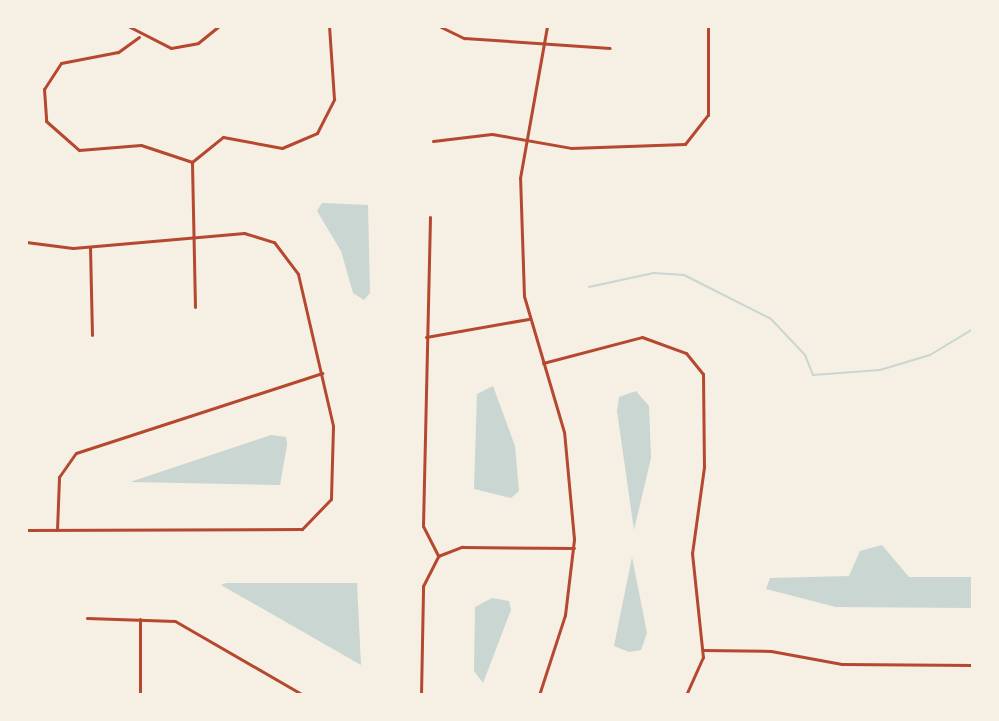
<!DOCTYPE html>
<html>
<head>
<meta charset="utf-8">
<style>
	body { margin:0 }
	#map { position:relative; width:999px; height:721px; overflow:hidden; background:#f6efe4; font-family:"Sofia Sans Condensed",sans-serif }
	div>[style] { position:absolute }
	.water>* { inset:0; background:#c9d6d2 }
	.stream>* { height:2px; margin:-1px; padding:0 1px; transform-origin:1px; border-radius:1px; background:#c9d6d2 }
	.minor>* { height:3px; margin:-1.5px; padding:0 1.5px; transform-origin:1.5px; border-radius:1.5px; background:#b5482f }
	span { translate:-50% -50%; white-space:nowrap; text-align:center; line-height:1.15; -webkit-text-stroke:8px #f6efe4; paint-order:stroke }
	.frame { position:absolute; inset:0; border:28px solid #f6efe4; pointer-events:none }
</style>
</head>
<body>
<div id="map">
	<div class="water">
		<div style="clip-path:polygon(322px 203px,368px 205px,370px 293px,364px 300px,353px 293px,341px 251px,317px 211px)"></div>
		<div style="clip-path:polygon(493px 386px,515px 446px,519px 491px,511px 498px,474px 489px,477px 394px)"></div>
		<div style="clip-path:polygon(636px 391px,649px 406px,651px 458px,634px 530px,617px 411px,619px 397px)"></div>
		<div style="clip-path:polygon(271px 435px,286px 437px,287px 445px,280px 485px,130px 482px)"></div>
		<div style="clip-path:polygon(882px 545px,909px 577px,973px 577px,973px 608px,836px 607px,766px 589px,770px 578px,849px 576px,860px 551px)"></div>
		<div style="clip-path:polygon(632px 557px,647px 633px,641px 650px,629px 652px,614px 646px)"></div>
		<div style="clip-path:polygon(357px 583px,361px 665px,221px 585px,226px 583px)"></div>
		<div style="clip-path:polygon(492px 598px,509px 601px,511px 610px,483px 683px,474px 671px,475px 607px)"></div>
	</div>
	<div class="stream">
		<div style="left:589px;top:287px;width:66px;rotate:-12.2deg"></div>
		<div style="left:654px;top:273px;width:30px;rotate:4deg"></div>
		<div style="left:684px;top:275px;width:97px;rotate:26.8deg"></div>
		<div style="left:771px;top:319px;width:50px;rotate:46.6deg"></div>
		<div style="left:805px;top:355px;width:22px;rotate:68deg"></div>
		<div style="left:813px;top:375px;width:67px;rotate:-4.3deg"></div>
		<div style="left:880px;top:370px;width:52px;rotate:-16.7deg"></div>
		<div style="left:930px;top:355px;width:50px;rotate:-31.2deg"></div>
	</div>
	<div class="minor">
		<div style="left:128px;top:26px;width:48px;rotate:27.1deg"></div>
		<div style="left:171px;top:48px;width:27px;rotate:-10deg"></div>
		<div style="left:198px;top:43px;width:27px;rotate:-39deg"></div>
		<div style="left:439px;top:26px;width:28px;rotate:26deg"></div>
		<div style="left:464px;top:38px;width:146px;rotate:3.9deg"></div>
		<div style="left:139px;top:37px;width:26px;rotate:144deg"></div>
		<div style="left:118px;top:52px;width:58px;rotate:169.1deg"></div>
		<div style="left:61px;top:63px;width:31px;rotate:123deg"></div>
		<div style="left:44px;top:89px;width:32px;rotate:86deg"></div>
		<div style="left:46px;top:121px;width:44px;rotate:41.3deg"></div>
		<div style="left:79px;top:150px;width:62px;rotate:-4.6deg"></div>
		<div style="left:141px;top:145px;width:54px;rotate:18.4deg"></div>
		<div style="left:433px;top:141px;width:59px;rotate:-6.8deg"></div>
		<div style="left:492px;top:134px;width:80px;rotate:10deg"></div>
		<div style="left:571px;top:148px;width:114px;rotate:-2deg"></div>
		<div style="left:685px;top:144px;width:37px;rotate:-52deg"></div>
		<div style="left:708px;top:115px;width:89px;rotate:-90deg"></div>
		<div style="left:430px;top:217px;width:309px;rotate:91.3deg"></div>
		<div style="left:423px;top:526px;width:34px;rotate:63deg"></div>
		<div style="left:26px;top:242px;width:47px;rotate:7.3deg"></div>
		<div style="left:73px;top:248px;width:172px;rotate:-5deg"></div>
		<div style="left:244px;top:233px;width:31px;rotate:17deg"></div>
		<div style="left:274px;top:242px;width:40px;rotate:53deg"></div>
		<div style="left:298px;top:274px;width:156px;rotate:77deg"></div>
		<div style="left:333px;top:426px;width:73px;rotate:91.6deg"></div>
		<div style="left:331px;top:499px;width:42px;rotate:134deg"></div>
		<div style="left:302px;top:529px;width:276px;rotate:179.8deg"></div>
		<div style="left:90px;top:247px;width:88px;rotate:88.7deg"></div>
		<div style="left:195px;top:307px;width:145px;rotate:-91.2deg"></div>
		<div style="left:192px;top:162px;width:40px;rotate:-39deg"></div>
		<div style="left:223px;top:137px;width:60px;rotate:10.6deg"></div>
		<div style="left:282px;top:148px;width:38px;rotate:-23deg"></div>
		<div style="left:317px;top:133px;width:38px;rotate:-63deg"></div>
		<div style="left:334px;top:99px;width:73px;rotate:-93.9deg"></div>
		<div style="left:426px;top:337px;width:104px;rotate:-10deg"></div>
		<div style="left:543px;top:363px;width:102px;rotate:-14.7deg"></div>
		<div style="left:642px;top:337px;width:47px;rotate:20deg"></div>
		<div style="left:686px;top:353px;width:27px;rotate:51deg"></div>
		<div style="left:703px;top:374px;width:93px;rotate:89.4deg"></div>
		<div style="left:704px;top:467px;width:87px;rotate:97.9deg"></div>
		<div style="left:692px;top:553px;width:105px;rotate:84deg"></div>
		<div style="left:703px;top:657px;width:42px;rotate:114.1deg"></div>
		<div style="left:57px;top:530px;width:53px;rotate:-87.8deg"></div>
		<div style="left:59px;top:477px;width:29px;rotate:-55deg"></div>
		<div style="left:76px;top:453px;width:259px;rotate:-18deg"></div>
		<div style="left:87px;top:618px;width:88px;rotate:2deg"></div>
		<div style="left:175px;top:621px;width:148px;rotate:30deg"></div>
		<div style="left:703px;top:650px;width:68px;rotate:0.8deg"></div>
		<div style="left:771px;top:651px;width:72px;rotate:10.4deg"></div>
		<div style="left:842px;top:664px;width:131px;rotate:0.4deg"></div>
		<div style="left:140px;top:695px;width:76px;rotate:-90deg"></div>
		<div style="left:421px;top:695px;width:109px;rotate:-88.9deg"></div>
		<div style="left:423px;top:586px;width:34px;rotate:-63deg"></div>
		<div style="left:438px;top:556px;width:26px;rotate:-21deg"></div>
		<div style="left:462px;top:547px;width:112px;rotate:0.5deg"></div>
		<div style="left:539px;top:695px;width:84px;rotate:-72deg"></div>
		<div style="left:565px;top:615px;width:77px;rotate:-83.2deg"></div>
		<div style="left:574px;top:539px;width:107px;rotate:-95.3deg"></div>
		<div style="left:564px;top:432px;width:142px;rotate:-106.4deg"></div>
		<div style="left:524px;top:296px;width:118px;rotate:-91.9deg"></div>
		<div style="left:520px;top:178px;width:154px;rotate:-79.9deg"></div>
	</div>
	<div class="frame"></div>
</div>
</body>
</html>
